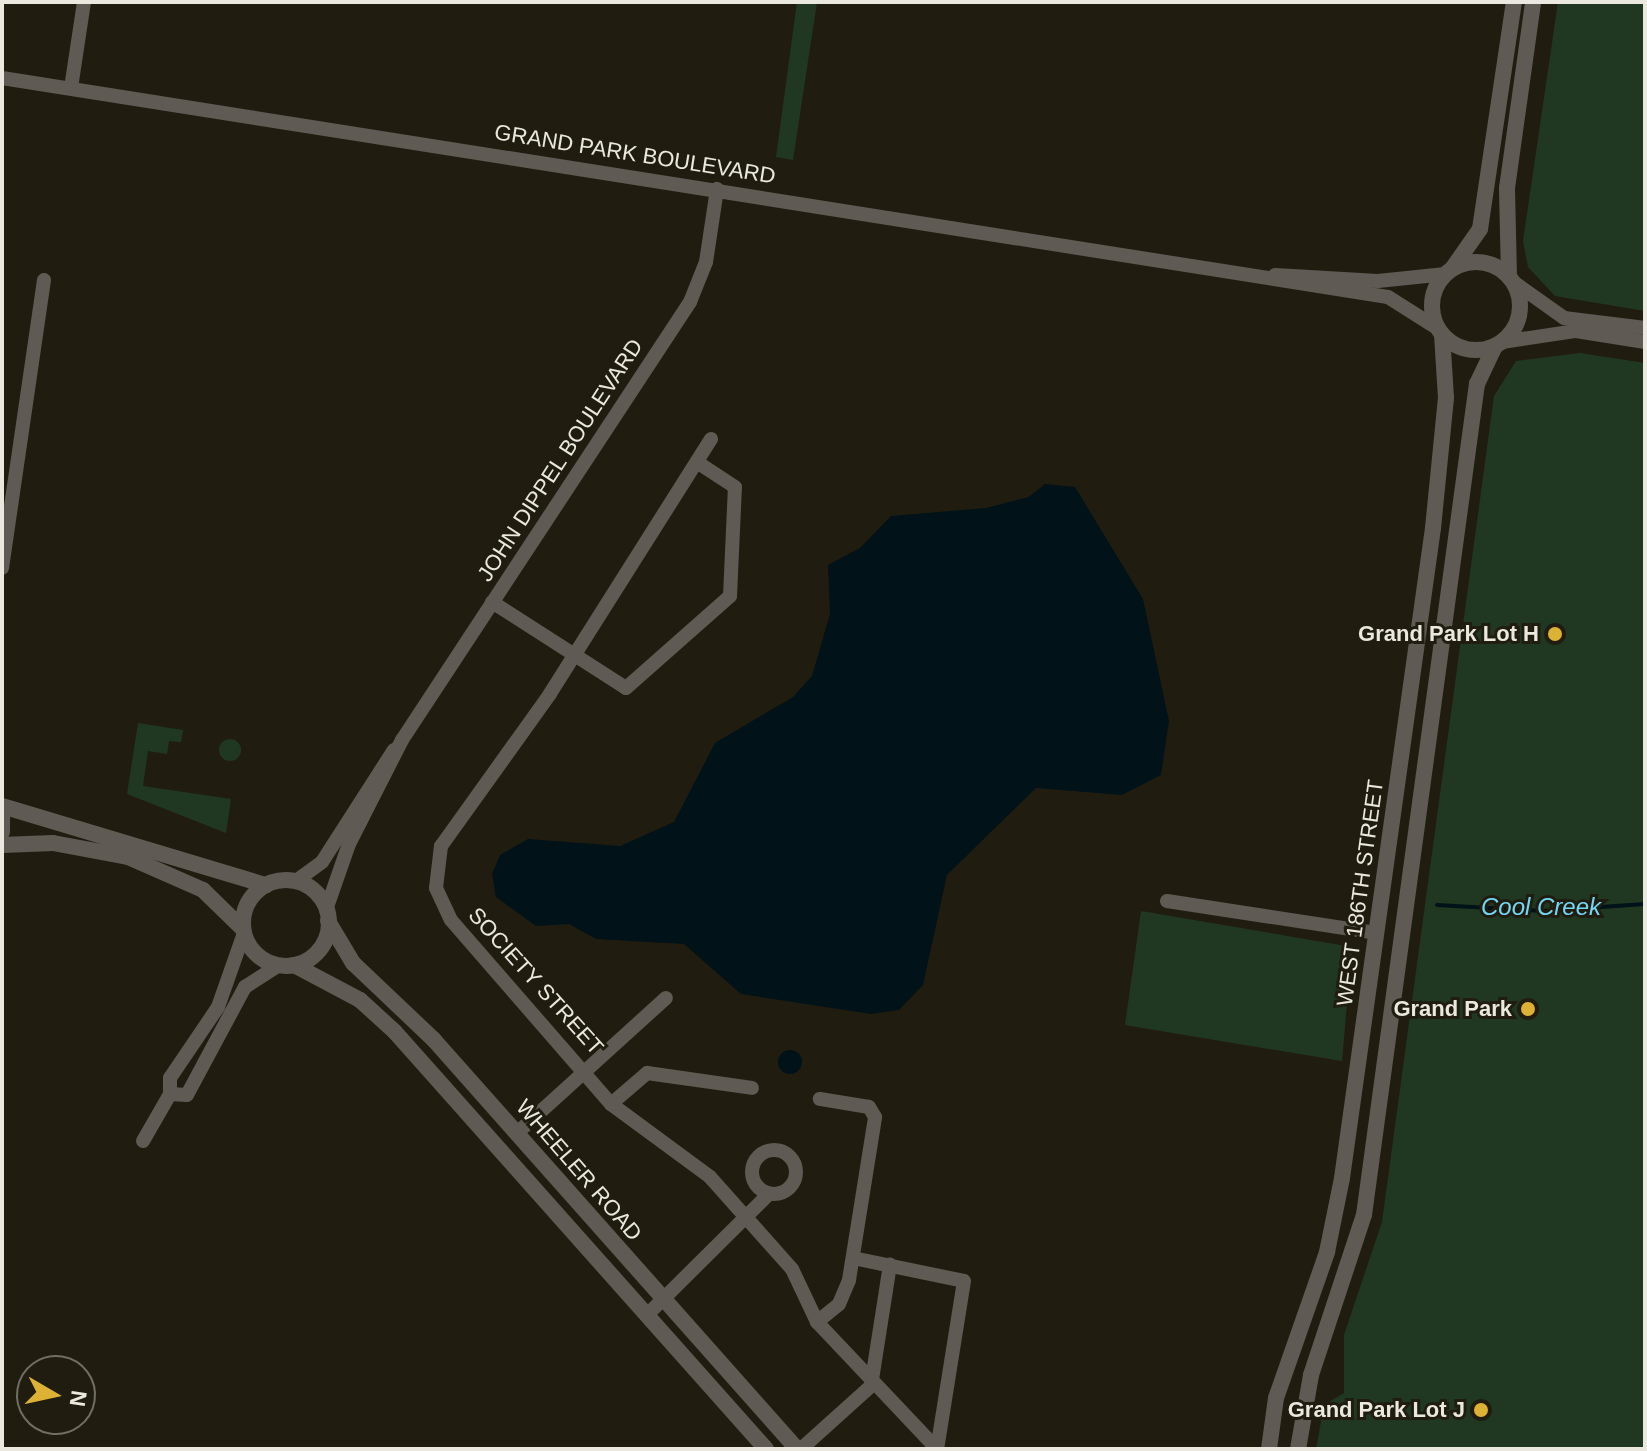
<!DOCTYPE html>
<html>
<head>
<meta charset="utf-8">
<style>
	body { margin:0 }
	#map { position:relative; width:1647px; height:1451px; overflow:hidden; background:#201d10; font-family:Helvetica,sans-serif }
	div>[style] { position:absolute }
	.green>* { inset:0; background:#203821 }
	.round { border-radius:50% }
	.water>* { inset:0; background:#011218 }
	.stream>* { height:4px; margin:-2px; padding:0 2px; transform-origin:2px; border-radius:2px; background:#011218 }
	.minor>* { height:14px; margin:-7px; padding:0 7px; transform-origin:7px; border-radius:7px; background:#5f5b54 }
	.minor>.ring { margin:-7px; padding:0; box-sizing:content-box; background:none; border:14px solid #5f5b54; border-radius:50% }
	.tertiary>* { height:16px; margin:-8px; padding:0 8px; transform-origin:8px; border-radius:8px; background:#5f5b54 }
	.tertiary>.ring { margin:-8px; padding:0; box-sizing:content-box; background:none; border:16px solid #5f5b54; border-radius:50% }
	.dots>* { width:22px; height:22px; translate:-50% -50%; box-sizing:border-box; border:4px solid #201d10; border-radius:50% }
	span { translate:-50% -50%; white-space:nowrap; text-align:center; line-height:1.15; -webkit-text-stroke:6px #201d10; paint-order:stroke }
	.street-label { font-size:22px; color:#eae8df }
	.poi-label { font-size:22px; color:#eae8df; font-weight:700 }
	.right { translate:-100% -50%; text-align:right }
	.water-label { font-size:24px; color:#73d7f6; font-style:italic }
	.frame { position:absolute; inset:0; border:4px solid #eae8df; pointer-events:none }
	.north { position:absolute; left:16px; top:1355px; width:80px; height:80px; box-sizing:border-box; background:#201d10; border:2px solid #716e63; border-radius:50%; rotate:99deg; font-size:22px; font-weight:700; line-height:32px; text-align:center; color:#eae8df }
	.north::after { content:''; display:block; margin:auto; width:28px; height:36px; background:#ddb133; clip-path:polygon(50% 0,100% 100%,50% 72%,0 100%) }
</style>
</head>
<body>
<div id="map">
	<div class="green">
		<div style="clip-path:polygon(797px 2px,817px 2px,793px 160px,776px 157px)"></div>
		<div style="clip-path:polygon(1558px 2px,1645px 2px,1645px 311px,1555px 296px,1528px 267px,1523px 241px)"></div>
		<div style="clip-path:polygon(1580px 353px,1645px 363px,1645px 1449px,1316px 1449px,1324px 1405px,1344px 1393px,1344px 1335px,1382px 1222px,1494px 396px,1516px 361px)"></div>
		<div style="clip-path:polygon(138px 723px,183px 730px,181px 742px,169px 741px,167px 754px,148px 751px,143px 786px,231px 799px,226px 833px,127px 794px)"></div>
		<div class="round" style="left:219px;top:739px;width:22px;height:22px"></div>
		<div style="clip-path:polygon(1141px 911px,1352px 947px,1342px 1061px,1125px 1025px)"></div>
	</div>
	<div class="water">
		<div style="clip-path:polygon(1045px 484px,1075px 487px,1143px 599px,1169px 721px,1161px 775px,1122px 795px,1036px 788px,947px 875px,923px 985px,899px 1010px,871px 1014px,741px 994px,684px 944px,596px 939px,569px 924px,536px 926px,496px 897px,492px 874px,500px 855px,528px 839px,620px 846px,674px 822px,715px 743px,793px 697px,812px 676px,830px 614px,828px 565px,860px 548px,891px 516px,986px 508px,1029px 497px)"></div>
		<div class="round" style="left:778px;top:1050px;width:24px;height:24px"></div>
	</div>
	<div class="stream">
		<div style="left:1437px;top:905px;width:106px;rotate:3.2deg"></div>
		<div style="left:1543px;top:911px;width:102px;rotate:-3.9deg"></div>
	</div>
	<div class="minor">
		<div style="left:2px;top:78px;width:1403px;rotate:8.98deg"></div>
		<div style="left:1388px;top:297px;width:58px;rotate:32.3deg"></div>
		<div style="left:71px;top:88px;width:87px;rotate:-81.4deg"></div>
		<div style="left:1275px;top:275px;width:103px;rotate:3.3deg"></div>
		<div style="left:1378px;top:281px;width:68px;rotate:-5.9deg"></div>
		<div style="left:1512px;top:281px;width:64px;rotate:35.4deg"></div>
		<div style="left:1564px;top:318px;width:82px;rotate:7deg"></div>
		<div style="left:1502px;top:342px;width:75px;rotate:-8.5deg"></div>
		<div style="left:1576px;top:331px;width:70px;rotate:9.1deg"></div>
		<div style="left:711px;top:439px;width:302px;rotate:122.3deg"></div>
		<div style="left:550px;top:694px;width:187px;rotate:125.6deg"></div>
		<div style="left:441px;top:846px;width:42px;rotate:96.8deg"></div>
		<div style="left:436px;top:888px;width:35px;rotate:65deg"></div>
		<div style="left:451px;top:920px;width:244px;rotate:49deg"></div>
		<div style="left:611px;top:1104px;width:123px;rotate:36.4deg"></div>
		<div style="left:710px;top:1177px;width:123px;rotate:48.3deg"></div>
		<div style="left:792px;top:1269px;width:59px;rotate:64.7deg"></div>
		<div style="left:817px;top:1322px;width:175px;rotate:46.6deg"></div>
		<div style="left:2px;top:568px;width:291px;rotate:-81.7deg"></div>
		<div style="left:492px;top:602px;width:159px;rotate:32.7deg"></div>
		<div style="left:626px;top:688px;width:139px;rotate:-41.5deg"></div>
		<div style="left:730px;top:596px;width:109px;rotate:-87.4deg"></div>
		<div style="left:735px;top:487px;width:45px;rotate:-146.7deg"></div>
		<div style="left:296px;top:881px;width:32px;rotate:-36deg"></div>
		<div style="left:322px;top:862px;width:133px;rotate:-57.3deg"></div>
		<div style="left:1167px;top:901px;width:211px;rotate:8.7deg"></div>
		<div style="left:326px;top:910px;width:70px;rotate:-70.8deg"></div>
		<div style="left:349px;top:844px;width:117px;rotate:-63deg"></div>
		<div style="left:402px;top:740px;width:524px;rotate:-56.67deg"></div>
		<div style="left:690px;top:302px;width:43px;rotate:-68.2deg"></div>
		<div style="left:706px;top:262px;width:74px;rotate:-81.4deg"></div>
		<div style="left:170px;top:1094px;width:17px;rotate:3deg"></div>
		<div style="left:187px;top:1095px;width:123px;rotate:-61.8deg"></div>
		<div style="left:245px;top:987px;width:40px;rotate:-32.9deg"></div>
		<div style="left:611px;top:1104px;width:48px;rotate:-40.7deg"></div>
		<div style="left:647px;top:1073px;width:106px;rotate:8.1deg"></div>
		<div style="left:517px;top:1133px;width:201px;rotate:-42.2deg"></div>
		<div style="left:143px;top:1141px;width:54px;rotate:-60.1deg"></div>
		<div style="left:170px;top:1094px;width:16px;rotate:-90deg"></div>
		<div style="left:170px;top:1078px;width:86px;rotate:-55.9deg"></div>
		<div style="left:218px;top:1007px;width:78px;rotate:-70.6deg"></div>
		<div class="ring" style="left:752px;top:1150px;width:30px;height:30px"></div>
		<div style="left:853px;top:1258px;width:113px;rotate:11.7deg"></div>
		<div style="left:964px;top:1281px;width:170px;rotate:99.1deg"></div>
		<div style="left:647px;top:1315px;width:172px;rotate:-44.8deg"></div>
		<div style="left:817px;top:1322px;width:28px;rotate:-39deg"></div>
		<div style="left:839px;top:1304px;width:26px;rotate:-67deg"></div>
		<div style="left:849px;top:1280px;width:165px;rotate:-80.9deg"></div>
		<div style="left:875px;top:1117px;width:12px;rotate:-121deg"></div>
		<div style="left:869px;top:1107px;width:50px;rotate:-170.7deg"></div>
		<div style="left:801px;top:1449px;width:94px;rotate:-42deg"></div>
		<div style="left:871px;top:1386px;width:123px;rotate:-81.1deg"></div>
	</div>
	<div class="tertiary">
		<div class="ring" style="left:1432px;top:262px;width:72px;height:72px"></div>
		<div style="left:1452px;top:269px;width:49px;rotate:-55deg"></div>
		<div style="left:1480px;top:229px;width:230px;rotate:-81.5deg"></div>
		<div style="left:1509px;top:277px;width:89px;rotate:-91.3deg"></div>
		<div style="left:1507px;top:188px;width:188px;rotate:-82deg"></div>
		<div style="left:2px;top:806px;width:276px;rotate:16.7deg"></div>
		<div style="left:2px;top:811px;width:21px;rotate:90deg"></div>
		<div style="left:2px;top:845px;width:51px;rotate:-2.2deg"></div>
		<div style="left:53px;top:843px;width:76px;rotate:10.6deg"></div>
		<div style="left:128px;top:857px;width:82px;rotate:23.7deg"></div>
		<div style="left:203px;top:890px;width:56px;rotate:44.3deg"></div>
		<div class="ring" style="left:243px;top:880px;width:70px;height:70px"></div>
		<div style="left:328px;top:921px;width:49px;rotate:59.2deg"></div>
		<div style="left:353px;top:963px;width:112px;rotate:43.5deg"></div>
		<div style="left:434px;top:1040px;width:547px;rotate:48.41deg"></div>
		<div style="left:294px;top:965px;width:75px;rotate:27.9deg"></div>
		<div style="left:360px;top:1000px;width:47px;rotate:42.4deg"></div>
		<div style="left:395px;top:1032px;width:558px;rotate:48.34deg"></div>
		<div style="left:1269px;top:1449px;width:51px;rotate:-82.2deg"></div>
		<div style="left:1276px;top:1398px;width:155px;rotate:-70.7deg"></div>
		<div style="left:1327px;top:1252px;width:76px;rotate:-78.5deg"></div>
		<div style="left:1342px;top:1178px;width:656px;rotate:-82.03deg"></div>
		<div style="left:1433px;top:528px;width:131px;rotate:-84.3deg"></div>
		<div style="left:1446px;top:398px;width:63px;rotate:-93.6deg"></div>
		<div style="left:1298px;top:1449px;width:75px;rotate:-80deg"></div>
		<div style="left:1311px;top:1375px;width:169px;rotate:-71.7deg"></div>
		<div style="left:1364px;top:1215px;width:839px;rotate:-82.26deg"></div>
		<div style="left:1477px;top:384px;width:42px;rotate:-64.7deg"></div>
	</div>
	<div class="dots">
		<div style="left:1555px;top:634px;background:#ddb133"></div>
		<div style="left:1528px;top:1009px;background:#ddb133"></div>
		<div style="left:1481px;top:1410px;background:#ddb133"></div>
	</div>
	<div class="street-label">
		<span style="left:635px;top:154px;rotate:9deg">GRAND PARK BOULEVARD</span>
		<span style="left:560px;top:460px;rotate:-57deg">JOHN DIPPEL BOULEVARD</span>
		<span style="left:1360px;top:893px;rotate:-82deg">WEST 186TH STREET</span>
		<span style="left:536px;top:981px;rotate:48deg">SOCIETY STREET</span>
		<span style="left:579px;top:1170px;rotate:49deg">WHEELER ROAD</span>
	</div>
	<div class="poi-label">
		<span class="right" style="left:1539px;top:634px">Grand Park Lot H</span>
		<span class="right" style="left:1512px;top:1009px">Grand Park</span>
		<span class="right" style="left:1465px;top:1410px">Grand Park Lot J</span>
	</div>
	<div class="water-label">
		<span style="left:1541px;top:907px">Cool Creek</span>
	</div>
	<div class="frame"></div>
	<div class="north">N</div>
</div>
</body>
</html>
